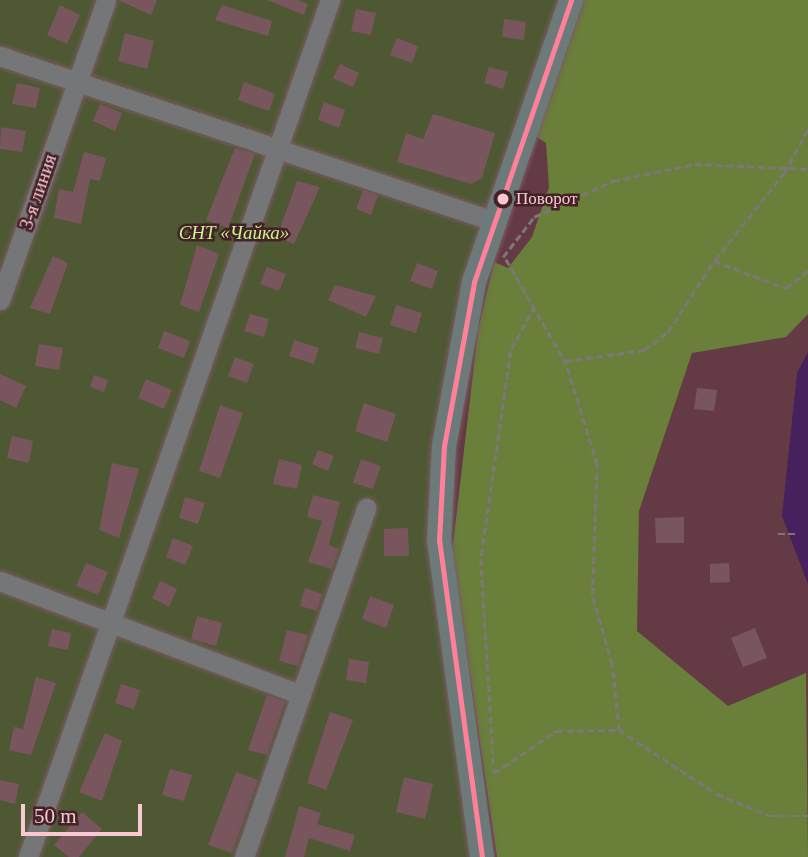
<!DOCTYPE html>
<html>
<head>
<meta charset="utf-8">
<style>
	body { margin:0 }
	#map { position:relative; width:808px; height:857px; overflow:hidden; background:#643a44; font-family:"Times New Roman",serif }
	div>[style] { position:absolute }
	.green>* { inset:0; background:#4e5934 }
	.forest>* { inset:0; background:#697f3a }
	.water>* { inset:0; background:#47215d }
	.building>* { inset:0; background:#79555d }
	.path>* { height:2.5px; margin-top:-1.25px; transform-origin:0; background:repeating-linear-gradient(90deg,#7d777a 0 7px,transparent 0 10.5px) }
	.roads { filter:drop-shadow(0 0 2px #7e5a62) drop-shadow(0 0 2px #7e5a62) }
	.minor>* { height:19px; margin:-9.5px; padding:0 9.5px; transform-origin:9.5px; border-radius:9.5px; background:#757678 }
	.major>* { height:24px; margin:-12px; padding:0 12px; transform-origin:12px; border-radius:12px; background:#6c7b7a }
	.bus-1>* { height:5px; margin:-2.5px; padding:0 2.5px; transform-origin:2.5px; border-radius:2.5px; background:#ff8098 }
	.dots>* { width:19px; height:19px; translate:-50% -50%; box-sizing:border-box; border:4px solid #442128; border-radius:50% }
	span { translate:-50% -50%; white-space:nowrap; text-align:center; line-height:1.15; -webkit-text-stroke:5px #442128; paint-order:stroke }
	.bus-label { font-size:17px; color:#f8c9d1 }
	.left { translate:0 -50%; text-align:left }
	.street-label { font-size:19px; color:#f8c9d1 }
	.park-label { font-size:19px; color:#c9f689; font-style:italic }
	.scale { position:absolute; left:21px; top:804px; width:121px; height:32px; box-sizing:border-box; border:4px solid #f8c9d1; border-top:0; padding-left:9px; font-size:21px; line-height:24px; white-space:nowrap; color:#f8c9d1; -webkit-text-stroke:5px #442128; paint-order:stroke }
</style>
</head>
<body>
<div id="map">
	<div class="green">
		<div style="clip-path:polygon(0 0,560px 0,464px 279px,429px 486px,427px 541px,470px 857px,0 857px)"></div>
	</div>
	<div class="forest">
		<div style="clip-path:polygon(582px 0,808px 0,808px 314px,786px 337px,692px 353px,639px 511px,637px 631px,728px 706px,806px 673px,808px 857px,497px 857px,452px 553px,478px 330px,494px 262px,508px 268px,532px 237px,549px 187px,546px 143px,531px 133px)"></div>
	</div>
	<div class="water">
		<div style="clip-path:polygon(808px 352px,808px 584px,782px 516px,797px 373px)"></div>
	</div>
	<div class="building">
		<div style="clip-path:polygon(118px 0,157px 0,151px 15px)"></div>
		<div style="clip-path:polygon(267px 0,298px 0,308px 4px,304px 15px)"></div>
		<div style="clip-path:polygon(60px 5px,80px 15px,67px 44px,47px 35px)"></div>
		<div style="clip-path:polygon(222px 5px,272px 21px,268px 36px,215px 20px)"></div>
		<div style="clip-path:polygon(356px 9px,376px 13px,371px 35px,351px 31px)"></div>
		<div style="clip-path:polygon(504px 19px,526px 22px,524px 40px,502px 37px)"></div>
		<div style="clip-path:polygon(125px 33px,154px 41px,147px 69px,118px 61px)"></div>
		<div style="clip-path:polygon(397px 38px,418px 46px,412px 63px,390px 55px)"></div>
		<div style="clip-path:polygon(340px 64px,359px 73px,353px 87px,333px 78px)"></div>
		<div style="clip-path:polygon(489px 67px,508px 72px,503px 89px,484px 83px)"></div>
		<div style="clip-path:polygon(244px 82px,275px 94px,269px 111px,238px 100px)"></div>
		<div style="clip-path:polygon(17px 83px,40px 88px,36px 108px,12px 104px)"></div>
		<div style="clip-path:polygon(324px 102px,345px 110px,339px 128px,318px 120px)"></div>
		<div style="clip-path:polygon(100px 104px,122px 113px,115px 131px,93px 121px)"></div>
		<div style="clip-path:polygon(433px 114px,495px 133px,482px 178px,471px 184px,397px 162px,406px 133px,423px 139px)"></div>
		<div style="clip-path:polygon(1px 127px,26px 131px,22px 152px,0 149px)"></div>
		<div style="clip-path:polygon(235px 148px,255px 154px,228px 228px,206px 220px)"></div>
		<div style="clip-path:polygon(84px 152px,106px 158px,100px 181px,90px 179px,81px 224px,54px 218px,59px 189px,73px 192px)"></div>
		<div style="clip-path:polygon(297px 181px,320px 187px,294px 244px,277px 237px)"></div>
		<div style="clip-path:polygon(363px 190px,378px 195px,371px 215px,356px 209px)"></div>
		<div style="clip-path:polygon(197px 245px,219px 254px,199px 312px,180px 305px)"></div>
		<div style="clip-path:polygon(53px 256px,68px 263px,50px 314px,30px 308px)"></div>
		<div style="clip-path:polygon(417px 263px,438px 271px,432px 289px,410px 281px)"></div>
		<div style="clip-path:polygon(267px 267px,286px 274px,279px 291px,260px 284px)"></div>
		<div style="clip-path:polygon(335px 285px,376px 296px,366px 317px,328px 300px)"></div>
		<div style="clip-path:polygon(396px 305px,422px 313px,416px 333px,390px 325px)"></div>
		<div style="clip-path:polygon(250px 314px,269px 319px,264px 337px,244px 331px)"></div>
		<div style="clip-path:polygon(164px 331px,190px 341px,184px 358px,158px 348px)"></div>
		<div style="clip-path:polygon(359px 332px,383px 338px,379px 354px,355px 348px)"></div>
		<div style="clip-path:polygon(294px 340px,319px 348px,314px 364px,289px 356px)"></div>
		<div style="clip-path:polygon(39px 344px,63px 348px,59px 370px,35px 366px)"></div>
		<div style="clip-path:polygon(235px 357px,254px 364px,247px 383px,228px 376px)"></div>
		<div style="clip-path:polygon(0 374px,26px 386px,16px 408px,0 400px)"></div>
		<div style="clip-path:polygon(94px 375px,108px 380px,104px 392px,90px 387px)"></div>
		<div style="clip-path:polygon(146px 379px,172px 390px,164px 409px,138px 398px)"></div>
		<div style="clip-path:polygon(697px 388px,717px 390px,714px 411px,694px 409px)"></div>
		<div style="clip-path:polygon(364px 403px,396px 414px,387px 442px,355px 431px)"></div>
		<div style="clip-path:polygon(220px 405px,243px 413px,220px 478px,199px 471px)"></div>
		<div style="clip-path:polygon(12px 436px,33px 441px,29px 463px,7px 458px)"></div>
		<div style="clip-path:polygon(318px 450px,334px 456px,328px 471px,312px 464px)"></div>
		<div style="clip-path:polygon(279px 459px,302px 465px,297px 489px,273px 484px)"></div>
		<div style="clip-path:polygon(361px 459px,381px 466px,373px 489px,353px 483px)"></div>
		<div style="clip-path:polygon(112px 463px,139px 469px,119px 538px,99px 530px)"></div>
		<div style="clip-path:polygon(313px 495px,340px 502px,329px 545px,339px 549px,332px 569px,308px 562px,322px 521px,307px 517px)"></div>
		<div style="clip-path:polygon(185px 497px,205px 503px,198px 524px,179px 518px)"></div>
		<div style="clip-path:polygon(684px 517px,684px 543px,656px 543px,655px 518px)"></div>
		<div style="clip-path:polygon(408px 528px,409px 556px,384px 556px,384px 529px)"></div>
		<div style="clip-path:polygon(173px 538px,193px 546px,185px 565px,166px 557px)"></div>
		<div style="clip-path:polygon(86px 563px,108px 572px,98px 595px,76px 586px)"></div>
		<div style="clip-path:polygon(729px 563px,730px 582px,710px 583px,710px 564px)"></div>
		<div style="clip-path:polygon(160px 581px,177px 589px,169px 607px,152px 598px)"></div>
		<div style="clip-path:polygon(305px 588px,322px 594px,317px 611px,300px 606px)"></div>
		<div style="clip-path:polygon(370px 596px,394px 605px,386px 628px,362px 619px)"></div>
		<div style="clip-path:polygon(197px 616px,222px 623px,216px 646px,191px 639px)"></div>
		<div style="clip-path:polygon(755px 628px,767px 658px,743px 667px,731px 638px)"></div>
		<div style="clip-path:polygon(52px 629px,71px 633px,68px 650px,48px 646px)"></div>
		<div style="clip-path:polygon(287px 630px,308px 635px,298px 666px,279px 661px)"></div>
		<div style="clip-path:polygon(349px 659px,369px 662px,366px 683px,346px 680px)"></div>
		<div style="clip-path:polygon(36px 677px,56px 683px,31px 755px,9px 750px,14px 727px,23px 729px)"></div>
		<div style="clip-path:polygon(121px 684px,140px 690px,134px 709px,115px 703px)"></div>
		<div style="clip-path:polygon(267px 695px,285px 702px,267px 755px,248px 750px)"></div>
		<div style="clip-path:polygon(330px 712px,353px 720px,326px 790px,307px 783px)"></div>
		<div style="clip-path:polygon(105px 733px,122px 741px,102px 801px,79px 792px)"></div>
		<div style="clip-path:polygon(170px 769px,192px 775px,184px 801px,162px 795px)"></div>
		<div style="clip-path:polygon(236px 772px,258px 780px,232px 853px,208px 845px)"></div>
		<div style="clip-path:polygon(404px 777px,433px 784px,425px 819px,396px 812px)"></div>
		<div style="clip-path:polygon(0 780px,19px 784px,15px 804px,0 800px)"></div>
		<div style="clip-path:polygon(299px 806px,321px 813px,317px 824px,355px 835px,350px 851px,309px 838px,304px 857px,285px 857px)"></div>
		<div style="clip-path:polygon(82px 812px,102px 829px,79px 857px,69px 857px,54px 845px)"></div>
	</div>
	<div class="path">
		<div style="left:503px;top:257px;width:51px;rotate:-52.2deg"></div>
		<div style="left:534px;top:217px;width:87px;rotate:-24.5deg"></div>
		<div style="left:613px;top:181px;width:84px;rotate:-11.7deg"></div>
		<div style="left:695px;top:164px;width:113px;rotate:2.5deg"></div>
		<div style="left:506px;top:259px;width:118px;rotate:60deg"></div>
		<div style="left:715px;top:260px;width:111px;rotate:-51.6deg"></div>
		<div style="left:784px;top:173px;width:50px;rotate:-61.4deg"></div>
		<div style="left:535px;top:306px;width:51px;rotate:118.1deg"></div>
		<div style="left:511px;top:351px;width:210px;rotate:98.2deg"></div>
		<div style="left:481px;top:559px;width:214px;rotate:86.5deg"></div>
		<div style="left:494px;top:773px;width:75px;rotate:-34.1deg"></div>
		<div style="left:556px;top:731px;width:63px;rotate:-0.9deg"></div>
		<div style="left:619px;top:730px;width:117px;rotate:33.1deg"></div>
		<div style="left:717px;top:794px;width:57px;rotate:22.5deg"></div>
		<div style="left:770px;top:816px;width:38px"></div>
		<div style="left:778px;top:534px;width:21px"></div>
		<div style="left:619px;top:730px;width:65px;rotate:-96.1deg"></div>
		<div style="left:612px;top:665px;width:73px;rotate:-105.9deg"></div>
		<div style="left:592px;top:595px;width:130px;rotate:-87.8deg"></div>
		<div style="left:597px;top:465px;width:109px;rotate:-107.1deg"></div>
		<div style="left:565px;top:361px;width:80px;rotate:-7.9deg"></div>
		<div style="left:644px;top:350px;width:30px;rotate:-37deg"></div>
		<div style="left:668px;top:332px;width:85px;rotate:-57.1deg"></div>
		<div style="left:714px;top:261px;width:77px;rotate:20.6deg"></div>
		<div style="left:786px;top:288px;width:28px;rotate:-38deg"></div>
	</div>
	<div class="roads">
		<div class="minor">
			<div style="left:0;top:56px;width:520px;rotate:18.5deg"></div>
			<div style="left:0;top:300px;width:318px;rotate:-70.5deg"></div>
			<div style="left:0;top:581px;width:322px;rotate:20.7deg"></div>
			<div style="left:28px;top:857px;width:909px;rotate:-70.59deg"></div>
			<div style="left:244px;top:857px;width:370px;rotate:-70.7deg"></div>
		</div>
		<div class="major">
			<div style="left:482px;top:857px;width:319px;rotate:-97.7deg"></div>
			<div style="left:439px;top:541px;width:95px;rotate:-87deg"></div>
			<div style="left:444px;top:446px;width:167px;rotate:-79.6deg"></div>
			<div style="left:474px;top:282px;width:298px;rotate:-71deg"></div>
		</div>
	</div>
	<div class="bus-1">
		<div style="left:482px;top:857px;width:319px;rotate:-97.7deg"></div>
		<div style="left:439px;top:541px;width:95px;rotate:-87deg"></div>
		<div style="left:444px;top:446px;width:167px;rotate:-79.6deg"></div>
		<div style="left:474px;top:282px;width:298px;rotate:-71deg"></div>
	</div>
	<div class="dots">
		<div style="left:503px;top:199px;background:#f8c9d1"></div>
	</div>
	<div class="bus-label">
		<span class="left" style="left:516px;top:199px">Поворот</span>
	</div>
	<div class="street-label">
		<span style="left:38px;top:192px;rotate:-71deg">3-я линия</span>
	</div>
	<div class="park-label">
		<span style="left:234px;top:233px">СНТ «Чайка»</span>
	</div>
	<div class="scale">50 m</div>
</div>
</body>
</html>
